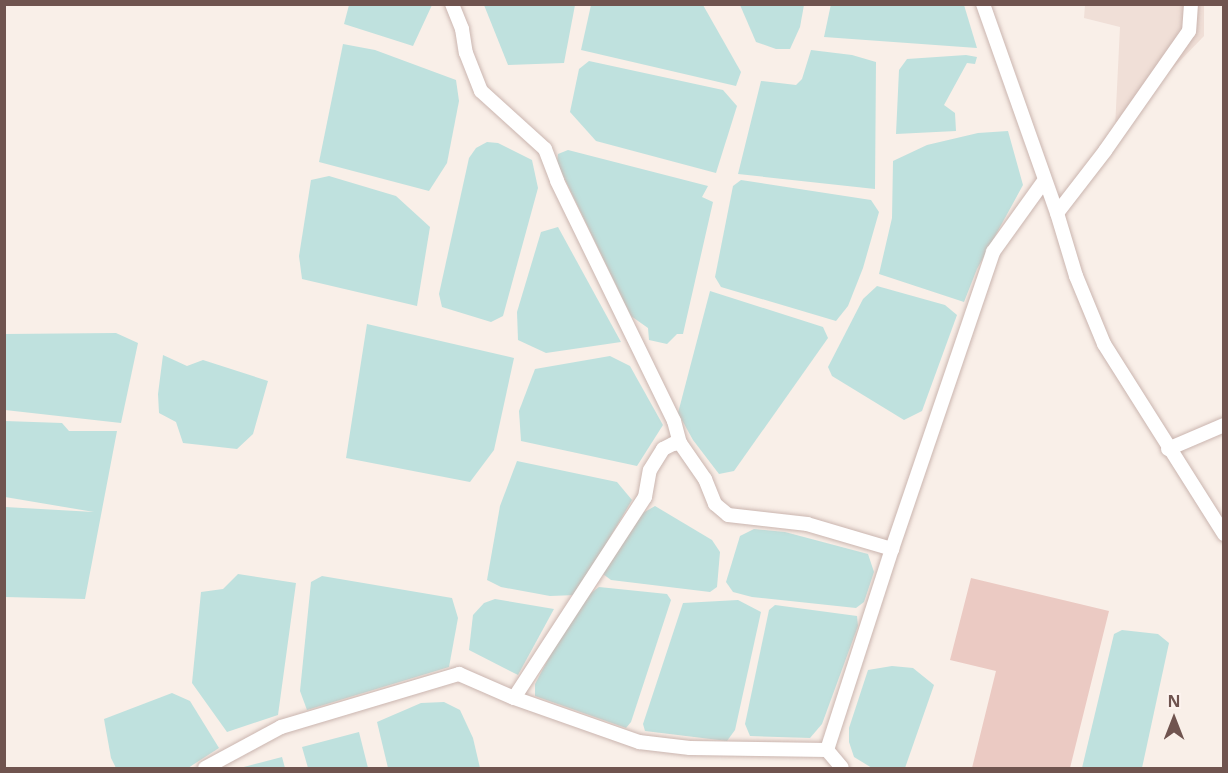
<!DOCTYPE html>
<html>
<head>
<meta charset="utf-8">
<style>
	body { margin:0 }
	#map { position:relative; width:1228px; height:773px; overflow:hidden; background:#f9efe8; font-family:"Noto Sans",sans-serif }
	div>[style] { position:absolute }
	.residential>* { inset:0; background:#f0dfd7 }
	.water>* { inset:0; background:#bfe1de }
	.building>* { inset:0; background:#ebcac3 }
	.roads { filter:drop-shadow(0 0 2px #cab5af) drop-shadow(0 0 2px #cab5af) }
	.minor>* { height:14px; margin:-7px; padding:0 7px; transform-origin:7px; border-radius:7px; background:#fff }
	span { translate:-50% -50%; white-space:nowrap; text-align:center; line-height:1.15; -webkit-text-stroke:6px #fdf3ee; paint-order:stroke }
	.frame { position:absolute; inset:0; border:6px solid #70544f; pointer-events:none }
	.north { position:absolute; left:1144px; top:689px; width:60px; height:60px; -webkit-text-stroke:4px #fdf3ee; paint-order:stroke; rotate:0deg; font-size:16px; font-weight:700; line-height:24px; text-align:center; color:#70544f }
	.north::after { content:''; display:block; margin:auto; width:21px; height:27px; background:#70544f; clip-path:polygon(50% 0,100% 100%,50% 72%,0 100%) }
</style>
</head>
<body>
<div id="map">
	<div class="residential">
		<div style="clip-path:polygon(1085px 5px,1204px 5px,1204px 36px,1115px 128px,1120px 27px,1084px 18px)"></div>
	</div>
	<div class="water">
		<div style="clip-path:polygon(831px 4px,964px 5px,977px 48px,824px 37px)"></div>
		<div style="clip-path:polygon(349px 5px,349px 4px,432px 5px,413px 46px,344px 24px)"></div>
		<div style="clip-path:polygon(484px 5px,575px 5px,564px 63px,508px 65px)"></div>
		<div style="clip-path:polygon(591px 5px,703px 5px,741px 72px,736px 86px,581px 50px)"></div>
		<div style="clip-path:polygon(740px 5px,804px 5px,800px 27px,790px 49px,776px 49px,756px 42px)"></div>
		<div style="clip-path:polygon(343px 44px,375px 50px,456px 80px,459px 101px,447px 163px,429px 191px,319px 162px)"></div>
		<div style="clip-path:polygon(811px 50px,852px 55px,876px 62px,875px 189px,738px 174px,761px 81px,796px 85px,802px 79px)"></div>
		<div style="clip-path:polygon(966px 55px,977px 57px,975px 64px,967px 63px,944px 105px,955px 113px,956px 131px,896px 134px,899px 70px,907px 59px)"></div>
		<div style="clip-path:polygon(589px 61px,723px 90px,737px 106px,716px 173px,596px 141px,570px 112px,579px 69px)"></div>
		<div style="clip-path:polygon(1008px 131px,1023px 185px,977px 269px,964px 302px,879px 274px,892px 218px,893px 161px,927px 145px,978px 133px)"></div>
		<div style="clip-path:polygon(487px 142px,498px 143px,532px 160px,538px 188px,503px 316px,491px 322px,442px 307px,439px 294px,469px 158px,476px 148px)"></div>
		<div style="clip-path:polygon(568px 150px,708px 186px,702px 197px,713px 202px,683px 334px,677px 334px,667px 344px,649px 340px,648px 328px,631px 316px,557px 163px,558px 154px)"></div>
		<div style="clip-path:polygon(329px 176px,396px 196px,430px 227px,417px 306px,302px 279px,299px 256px,311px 180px)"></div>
		<div style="clip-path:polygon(741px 180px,871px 200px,879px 212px,863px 268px,848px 306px,836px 321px,721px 287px,715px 277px,733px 186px)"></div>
		<div style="clip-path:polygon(558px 227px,621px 342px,546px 353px,518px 340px,517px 312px,541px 232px)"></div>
		<div style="clip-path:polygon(877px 286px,945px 305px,957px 315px,922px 411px,904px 420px,832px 376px,828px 367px,863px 299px)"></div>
		<div style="clip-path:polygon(710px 291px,823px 327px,828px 338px,734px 471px,719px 474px,693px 440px,678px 413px)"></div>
		<div style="clip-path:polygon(367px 324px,514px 358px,494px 450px,470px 482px,346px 458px)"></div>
		<div style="clip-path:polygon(116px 333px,138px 343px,121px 423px,5px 410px,5px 334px)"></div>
		<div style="clip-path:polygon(163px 355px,187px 366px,203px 360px,268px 381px,253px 434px,237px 449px,183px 443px,176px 422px,159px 413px,158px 394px)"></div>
		<div style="clip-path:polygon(610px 356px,630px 366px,663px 425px,637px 466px,521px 441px,519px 411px,535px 369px)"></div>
		<div style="clip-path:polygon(5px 421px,62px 423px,69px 431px,117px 431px,85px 599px,5px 597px,5px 507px,94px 512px,5px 497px)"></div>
		<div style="clip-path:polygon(517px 461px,617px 482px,632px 500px,576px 595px,550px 596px,501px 587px,487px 580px,500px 506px)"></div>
		<div style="clip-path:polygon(655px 506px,712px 540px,720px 552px,717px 587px,710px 592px,611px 580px,603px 574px,643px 513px)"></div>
		<div style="clip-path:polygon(754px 529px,785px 532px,868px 554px,874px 572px,864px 602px,856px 608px,752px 597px,733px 592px,726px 582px,740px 536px)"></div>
		<div style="clip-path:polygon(238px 574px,296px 583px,278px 715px,227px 732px,192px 683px,201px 592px,223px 589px)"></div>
		<div style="clip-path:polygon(322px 576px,452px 598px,458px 618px,449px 667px,307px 710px,300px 691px,311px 582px)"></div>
		<div style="clip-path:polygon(599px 587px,667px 594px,671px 600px,631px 722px,626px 728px,535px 696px,535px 684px,578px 603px)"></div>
		<div style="clip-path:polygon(495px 599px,554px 609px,518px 675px,469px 650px,473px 615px,484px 603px)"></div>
		<div style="clip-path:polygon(738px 600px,761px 612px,735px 730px,727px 741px,645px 731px,643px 724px,683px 603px)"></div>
		<div style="clip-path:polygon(775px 605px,857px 616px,858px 626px,822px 724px,810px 738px,750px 736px,745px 724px,769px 610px)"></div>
		<div style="clip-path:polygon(1122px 630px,1158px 634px,1169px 643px,1142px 768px,1082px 768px,1114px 634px)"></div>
		<div style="clip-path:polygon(892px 666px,913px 668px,934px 685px,905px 768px,872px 768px,854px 757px,849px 742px,849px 728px,868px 670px)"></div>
		<div style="clip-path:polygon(172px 693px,190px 701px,219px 748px,188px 768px,116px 768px,111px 758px,104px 719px)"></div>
		<div style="clip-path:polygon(444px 702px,460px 710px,473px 738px,480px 768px,388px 768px,377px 722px,421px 703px)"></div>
		<div style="clip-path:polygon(359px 732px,368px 768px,308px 768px,302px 747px)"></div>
		<div style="clip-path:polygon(282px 757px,285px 768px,239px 768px,240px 768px)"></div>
	</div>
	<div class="building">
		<div style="clip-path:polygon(971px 578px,1109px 611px,1070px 768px,972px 768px,996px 671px,950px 660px)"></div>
	</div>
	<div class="roads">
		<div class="minor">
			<div style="left:452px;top:4px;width:27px;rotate:68deg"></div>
			<div style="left:462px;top:29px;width:24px;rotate:81deg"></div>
			<div style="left:466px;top:53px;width:41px;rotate:68.5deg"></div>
			<div style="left:481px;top:91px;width:86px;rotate:42.2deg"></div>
			<div style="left:545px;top:149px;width:34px;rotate:69deg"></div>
			<div style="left:557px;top:181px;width:267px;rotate:64deg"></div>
			<div style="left:674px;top:421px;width:23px;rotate:75deg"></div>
			<div style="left:983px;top:4px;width:222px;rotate:70.5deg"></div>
			<div style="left:1191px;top:4px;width:27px;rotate:94deg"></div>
			<div style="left:1189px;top:31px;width:146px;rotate:125deg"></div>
			<div style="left:1105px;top:151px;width:78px;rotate:127.7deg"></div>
			<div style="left:1057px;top:213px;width:66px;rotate:73.2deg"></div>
			<div style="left:1076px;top:276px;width:74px;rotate:67.6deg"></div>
			<div style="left:1104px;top:344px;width:225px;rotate:57.7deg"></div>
			<div style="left:1168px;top:449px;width:61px;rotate:-23.2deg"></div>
			<div style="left:514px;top:698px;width:240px;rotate:-56.9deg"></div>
			<div style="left:645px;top:497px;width:27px;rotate:-80deg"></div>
			<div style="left:650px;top:470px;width:25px;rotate:-58deg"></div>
			<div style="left:663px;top:449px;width:11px;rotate:-27deg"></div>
			<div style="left:673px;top:444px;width:7px;rotate:-8deg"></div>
			<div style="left:680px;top:443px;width:44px;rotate:55.2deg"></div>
			<div style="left:705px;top:479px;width:27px;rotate:68deg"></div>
			<div style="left:715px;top:504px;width:17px;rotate:40deg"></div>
			<div style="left:728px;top:515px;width:80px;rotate:6.5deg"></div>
			<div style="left:807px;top:524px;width:89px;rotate:16.4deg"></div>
			<div style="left:827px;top:750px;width:211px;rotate:-72.1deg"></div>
			<div style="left:892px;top:549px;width:314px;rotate:-71.2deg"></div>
			<div style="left:993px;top:252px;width:87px;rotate:-54.3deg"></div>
			<div style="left:205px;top:768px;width:86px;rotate:-28.3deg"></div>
			<div style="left:281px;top:727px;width:186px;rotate:-16.6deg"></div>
			<div style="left:459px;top:674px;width:60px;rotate:23.6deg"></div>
			<div style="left:514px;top:698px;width:133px;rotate:19.4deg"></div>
			<div style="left:639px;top:742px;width:51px;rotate:6.7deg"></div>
			<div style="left:690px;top:748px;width:137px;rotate:0.8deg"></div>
			<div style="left:827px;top:750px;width:23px;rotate:50deg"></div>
		</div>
	</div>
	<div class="frame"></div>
	<div class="north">N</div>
</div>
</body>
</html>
